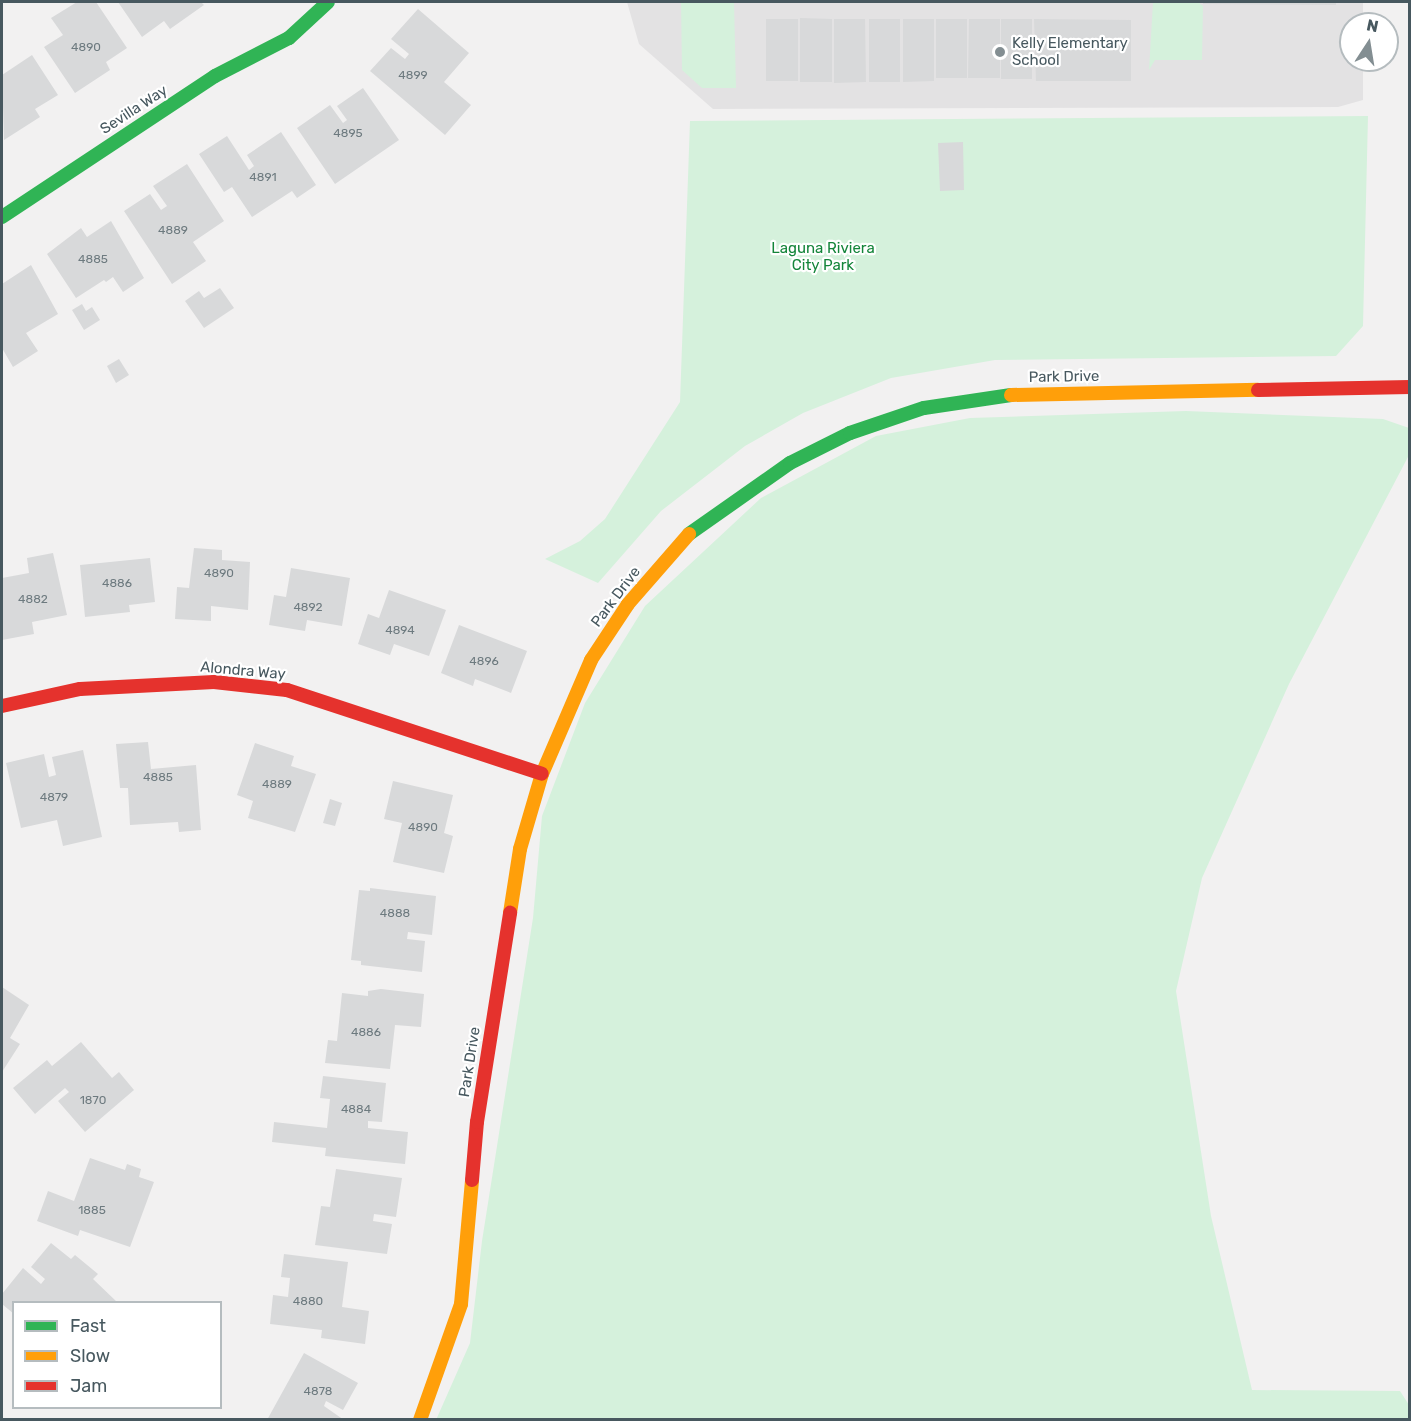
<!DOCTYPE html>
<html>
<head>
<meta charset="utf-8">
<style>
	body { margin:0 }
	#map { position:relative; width:1411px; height:1421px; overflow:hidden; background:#f2f1f1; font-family:Rubik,sans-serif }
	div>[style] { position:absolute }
	.education>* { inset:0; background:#e3e2e3 }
	.green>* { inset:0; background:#d5f1dc }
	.building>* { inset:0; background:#d8d9da }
	.fast>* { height:14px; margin:-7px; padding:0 7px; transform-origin:7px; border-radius:7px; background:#30b455 }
	.slow>* { height:14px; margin:-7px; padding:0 7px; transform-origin:7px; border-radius:7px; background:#ff9f0a }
	.jam>* { height:14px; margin:-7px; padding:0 7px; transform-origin:7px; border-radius:7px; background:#e5322d }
	.dots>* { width:16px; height:16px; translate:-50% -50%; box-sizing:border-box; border:3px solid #fff; border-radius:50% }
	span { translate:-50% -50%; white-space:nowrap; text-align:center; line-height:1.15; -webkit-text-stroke:4.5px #fff; paint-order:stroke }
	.number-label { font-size:12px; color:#6d7a7f }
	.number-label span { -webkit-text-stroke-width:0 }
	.poi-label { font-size:15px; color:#47585f }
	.left { translate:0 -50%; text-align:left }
	.street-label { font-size:15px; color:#47585f }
	.park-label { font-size:15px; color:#14853a }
	.frame { position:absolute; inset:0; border:3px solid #47585f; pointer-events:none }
	.legend { position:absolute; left:12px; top:1301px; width:210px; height:108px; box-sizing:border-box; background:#fff; border:2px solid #b5bcbf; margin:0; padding:8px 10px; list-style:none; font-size:18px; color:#47585f }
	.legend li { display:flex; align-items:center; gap:12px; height:30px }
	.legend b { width:30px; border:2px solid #b5bcbf }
	.north { position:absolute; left:1339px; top:12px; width:60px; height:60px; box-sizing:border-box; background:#fff; border:2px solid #b5bcbf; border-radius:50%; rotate:12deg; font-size:16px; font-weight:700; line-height:24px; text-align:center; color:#47585f }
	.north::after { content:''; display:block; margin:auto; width:21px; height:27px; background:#838e92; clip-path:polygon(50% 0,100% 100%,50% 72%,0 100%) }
</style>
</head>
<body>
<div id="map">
	<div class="education">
		<div style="clip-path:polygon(627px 2px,1363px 2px,1363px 24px,1351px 24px,1351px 60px,1363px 60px,1363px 100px,1338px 107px,713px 109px,639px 44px)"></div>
	</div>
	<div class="green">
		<div style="clip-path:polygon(681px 2px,734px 2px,736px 88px,702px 88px,682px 70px)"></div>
		<div style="clip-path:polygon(1153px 2px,1198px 2px,1203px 6px,1202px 60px,1155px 60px,1149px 70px)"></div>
		<div style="clip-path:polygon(1368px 116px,1363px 326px,1336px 356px,995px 360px,891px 378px,803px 413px,745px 446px,661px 511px,598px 583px,545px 559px,580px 541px,605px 519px,680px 402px,690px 121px)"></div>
		<div style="clip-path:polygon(1186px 411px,1383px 419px,1409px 428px,1409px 455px,1289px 684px,1202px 878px,1176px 991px,1211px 1216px,1252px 1390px,1400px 1391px,1409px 1405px,1409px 1419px,436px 1420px,470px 1343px,482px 1241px,533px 918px,542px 816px,585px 703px,645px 606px,761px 498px,876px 436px,970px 418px)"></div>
	</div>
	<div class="building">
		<div style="clip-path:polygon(77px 2px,96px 2px,127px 48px,106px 62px,110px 70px,75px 93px,44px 47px,63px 35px,51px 18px)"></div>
		<div style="clip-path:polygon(118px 2px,201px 2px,204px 5px,170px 29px,164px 21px,142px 37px)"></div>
		<div style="clip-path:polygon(1203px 2px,1336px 2px,1336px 5px,1203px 4px)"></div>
		<div style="clip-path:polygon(418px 9px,469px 53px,444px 82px,471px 105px,445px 135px,370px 71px,391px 48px,405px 59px,409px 54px,391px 39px)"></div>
		<div style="clip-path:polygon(800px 18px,832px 19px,832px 82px,800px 82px)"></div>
		<div style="clip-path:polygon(766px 19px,798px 19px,798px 81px,766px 81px)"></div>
		<div style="clip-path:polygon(834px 19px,865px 19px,866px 82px,834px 83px)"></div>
		<div style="clip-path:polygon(869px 19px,900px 19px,900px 82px,869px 82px)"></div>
		<div style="clip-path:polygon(903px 19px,934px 19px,934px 81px,903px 82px)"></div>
		<div style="clip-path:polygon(936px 19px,967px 19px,967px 78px,936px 78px)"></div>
		<div style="clip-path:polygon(969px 19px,1000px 19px,1000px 78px,968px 78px)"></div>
		<div style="clip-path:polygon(1001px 19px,1032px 19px,1032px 79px,1001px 79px)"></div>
		<div style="clip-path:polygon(1034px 19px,1131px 20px,1131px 81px,1036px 81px)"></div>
		<div style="clip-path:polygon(32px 55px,58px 95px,35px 109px,40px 117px,4px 140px,2px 75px)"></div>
		<div style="clip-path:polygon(363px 88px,399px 140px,335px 184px,297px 128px,330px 105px,343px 123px,347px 120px,337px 106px)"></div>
		<div style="clip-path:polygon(281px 132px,316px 185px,297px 198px,292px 191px,252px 217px,232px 187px,224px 192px,199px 154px,227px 136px,249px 170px,254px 166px,247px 155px)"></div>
		<div style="clip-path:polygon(963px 142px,964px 190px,940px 191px,938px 143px)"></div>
		<div style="clip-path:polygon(187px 164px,224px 221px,193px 242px,206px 261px,172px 284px,124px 211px,150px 194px,161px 210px,167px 206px,153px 186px)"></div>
		<div style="clip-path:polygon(111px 221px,144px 278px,123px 292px,113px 277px,106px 282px,104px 280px,76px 298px,47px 254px,81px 228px,87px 237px)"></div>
		<div style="clip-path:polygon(31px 265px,58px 314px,26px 333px,38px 351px,13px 367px,2px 348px,2px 284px)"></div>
		<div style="clip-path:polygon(220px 288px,234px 308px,204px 328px,185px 301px,199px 291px,204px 298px)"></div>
		<div style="clip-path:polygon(82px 304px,86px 311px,92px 307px,100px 320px,84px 330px,72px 310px)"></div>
		<div style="clip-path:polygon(119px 359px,129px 375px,116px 383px,107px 366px)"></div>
		<div style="clip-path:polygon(194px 548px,222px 550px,222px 560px,250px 562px,248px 610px,211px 606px,211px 621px,175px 619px,177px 587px,189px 588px)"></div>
		<div style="clip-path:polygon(53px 553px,67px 615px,32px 622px,34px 634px,2px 640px,2px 578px,29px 573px,27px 558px)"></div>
		<div style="clip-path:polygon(150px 558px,155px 602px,129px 605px,130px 612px,85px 617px,80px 565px)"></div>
		<div style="clip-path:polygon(291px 568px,350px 578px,342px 626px,307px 620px,305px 631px,269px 625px,274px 595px,286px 597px)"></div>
		<div style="clip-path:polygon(389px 590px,446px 610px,429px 656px,394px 644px,390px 655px,358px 644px,368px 614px,379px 618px)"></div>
		<div style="clip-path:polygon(459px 625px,527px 651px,511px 693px,475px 679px,473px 686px,441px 673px)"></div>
		<div style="clip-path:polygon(148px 742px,151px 769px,196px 765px,201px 830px,179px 832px,178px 822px,130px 825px,128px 788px,120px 788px,116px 744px)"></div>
		<div style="clip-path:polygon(255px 743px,294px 756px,291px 766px,316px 774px,295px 832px,248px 818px,253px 801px,237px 795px)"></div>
		<div style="clip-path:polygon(83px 750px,102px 837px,63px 846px,57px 820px,21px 828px,6px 763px,44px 754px,49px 777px,56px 775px,52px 757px)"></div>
		<div style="clip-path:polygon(393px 781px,453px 795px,444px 833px,453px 836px,444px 873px,393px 862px,402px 823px,384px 819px)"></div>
		<div style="clip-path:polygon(330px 799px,342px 803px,335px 826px,323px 823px)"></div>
		<div style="clip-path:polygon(370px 888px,436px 896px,432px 935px,408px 932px,407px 939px,425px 941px,422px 972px,361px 965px,361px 961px,351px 960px,359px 890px,370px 891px)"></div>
		<div style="clip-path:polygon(2px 987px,29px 1005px,10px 1038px,20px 1044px,2px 1072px)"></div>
		<div style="clip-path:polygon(381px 989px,424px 994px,421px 1027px,395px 1025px,390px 1069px,325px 1063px,328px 1040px,337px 1041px,342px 993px,368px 996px,368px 991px)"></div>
		<div style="clip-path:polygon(81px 1042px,112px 1078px,119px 1072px,134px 1090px,85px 1132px,58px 1101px,69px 1092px,65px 1088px,35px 1114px,13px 1088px,47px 1060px,52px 1066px)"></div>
		<div style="clip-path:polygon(323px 1076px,386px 1083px,382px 1122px,368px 1121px,368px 1128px,408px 1132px,405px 1164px,325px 1156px,326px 1148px,272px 1142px,274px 1122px,327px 1128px,330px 1099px,320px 1098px)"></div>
		<div style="clip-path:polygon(90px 1158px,125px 1170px,127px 1164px,141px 1169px,139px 1177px,154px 1182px,130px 1247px,80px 1230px,78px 1236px,37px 1221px,48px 1191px,74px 1201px)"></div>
		<div style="clip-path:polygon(336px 1169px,402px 1178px,396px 1217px,374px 1214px,373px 1221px,392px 1224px,387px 1254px,315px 1245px,321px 1206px,330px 1207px)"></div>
		<div style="clip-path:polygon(51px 1243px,71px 1259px,75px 1255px,98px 1274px,93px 1279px,117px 1302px,14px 1302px,14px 1314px,2px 1304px,2px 1294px,23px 1268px,41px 1284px,45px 1279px,31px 1267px)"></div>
		<div style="clip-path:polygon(284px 1254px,348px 1262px,342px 1307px,369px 1311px,365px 1344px,321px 1338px,322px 1330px,270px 1324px,273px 1295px,288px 1297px,290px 1278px,281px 1277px)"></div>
		<div style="clip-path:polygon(304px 1353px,358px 1383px,343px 1410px,326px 1401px,324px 1406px,344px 1420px,267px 1420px)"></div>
	</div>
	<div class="fast">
		<div style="left:2px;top:217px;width:255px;rotate:-33.5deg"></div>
		<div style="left:215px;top:76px;width:83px;rotate:-27.2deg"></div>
		<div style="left:289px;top:38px;width:53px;rotate:-42.7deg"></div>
		<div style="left:689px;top:534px;width:123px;rotate:-35.1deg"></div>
		<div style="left:790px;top:463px;width:67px;rotate:-26.6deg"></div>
		<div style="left:850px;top:433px;width:78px;rotate:-18.7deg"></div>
		<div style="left:924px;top:408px;width:88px;rotate:-8.5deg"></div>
	</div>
	<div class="slow">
		<div style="left:1011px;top:395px;width:247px;rotate:-1.2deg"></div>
		<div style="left:510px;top:913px;width:65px;rotate:-81.1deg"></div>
		<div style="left:520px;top:849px;width:78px;rotate:-73.7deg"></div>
		<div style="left:542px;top:774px;width:124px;rotate:-66.7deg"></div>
		<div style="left:591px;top:660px;width:67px;rotate:-56.5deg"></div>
		<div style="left:628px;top:604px;width:93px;rotate:-48.9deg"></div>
		<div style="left:420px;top:1420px;width:123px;rotate:-70.5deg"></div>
		<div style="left:461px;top:1304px;width:124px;rotate:-84.9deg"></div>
	</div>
	<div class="jam">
		<div style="left:1258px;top:390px;width:152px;rotate:-1.1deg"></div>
		<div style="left:2px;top:706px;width:80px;rotate:-12.3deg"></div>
		<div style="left:80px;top:689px;width:134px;rotate:-3deg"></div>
		<div style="left:214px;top:682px;width:73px;rotate:6.3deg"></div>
		<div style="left:287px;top:690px;width:268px;rotate:18.2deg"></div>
		<div style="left:472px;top:1180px;width:58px;rotate:-85.1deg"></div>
		<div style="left:477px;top:1122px;width:212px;rotate:-81deg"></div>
	</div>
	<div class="dots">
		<div style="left:1000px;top:52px;background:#838e92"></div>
	</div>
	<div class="number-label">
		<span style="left:86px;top:48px">4890</span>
		<span style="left:413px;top:76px">4899</span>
		<span style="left:348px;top:134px">4895</span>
		<span style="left:263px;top:178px">4891</span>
		<span style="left:173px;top:231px">4889</span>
		<span style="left:93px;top:260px">4885</span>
		<span style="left:219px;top:574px">4890</span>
		<span style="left:117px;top:584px">4886</span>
		<span style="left:33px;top:600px">4882</span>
		<span style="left:308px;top:608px">4892</span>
		<span style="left:400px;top:631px">4894</span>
		<span style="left:484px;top:662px">4896</span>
		<span style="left:158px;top:778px">4885</span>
		<span style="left:277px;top:785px">4889</span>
		<span style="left:54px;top:798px">4879</span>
		<span style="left:423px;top:828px">4890</span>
		<span style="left:395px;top:914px">4888</span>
		<span style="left:366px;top:1033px">4886</span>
		<span style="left:93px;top:1101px">1870</span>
		<span style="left:356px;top:1110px">4884</span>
		<span style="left:92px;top:1211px">1885</span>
		<span style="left:308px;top:1302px">4880</span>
		<span style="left:318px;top:1392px">4878</span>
	</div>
	<div class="poi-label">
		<span class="left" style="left:1012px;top:52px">Kelly Elementary<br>School</span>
	</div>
	<div class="street-label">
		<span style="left:134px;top:110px;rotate:-33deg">Sevilla Way</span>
		<span style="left:1064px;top:377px;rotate:-1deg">Park Drive</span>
		<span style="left:616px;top:597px;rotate:-53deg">Park Drive</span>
		<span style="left:243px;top:671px;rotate:5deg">Alondra Way</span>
		<span style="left:470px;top:1062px;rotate:-81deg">Park Drive</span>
	</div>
	<div class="park-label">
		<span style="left:823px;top:257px">Laguna Riviera<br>City Park</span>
	</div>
	<div class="frame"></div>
	<ul class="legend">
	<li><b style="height:8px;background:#30b455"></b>Fast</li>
	<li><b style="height:8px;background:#ff9f0a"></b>Slow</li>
	<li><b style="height:8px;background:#e5322d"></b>Jam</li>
	</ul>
	<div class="north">N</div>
</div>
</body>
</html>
